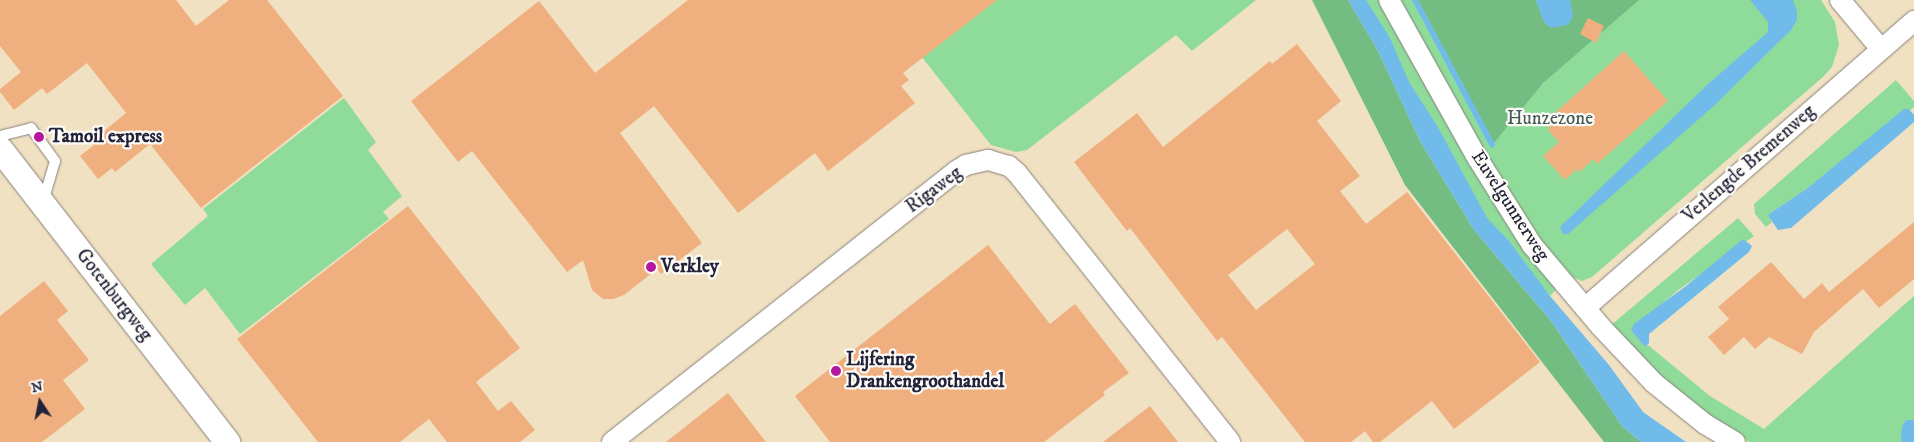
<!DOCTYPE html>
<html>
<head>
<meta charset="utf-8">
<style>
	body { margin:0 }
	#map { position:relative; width:1914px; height:442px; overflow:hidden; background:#f0e1c2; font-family:"IM FELL DW Pica",serif }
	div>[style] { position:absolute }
	.green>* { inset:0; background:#8fdc9a }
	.forest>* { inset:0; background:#73bc82 }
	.water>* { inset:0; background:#71bbea }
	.building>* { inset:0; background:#f0af7e }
	.roads { filter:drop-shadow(0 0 1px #89827e) drop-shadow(0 0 1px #89827e) }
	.service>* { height:10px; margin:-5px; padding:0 5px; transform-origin:5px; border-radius:5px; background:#fff }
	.minor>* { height:20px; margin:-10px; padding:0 10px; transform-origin:10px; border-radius:10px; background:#fff }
	.tertiary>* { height:25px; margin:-12.5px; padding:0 12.5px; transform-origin:12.5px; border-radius:12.5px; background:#fff }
	.dots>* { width:14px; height:14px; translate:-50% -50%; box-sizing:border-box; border:2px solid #fdfcf7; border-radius:50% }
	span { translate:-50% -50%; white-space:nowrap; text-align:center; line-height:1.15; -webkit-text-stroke:4.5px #fdfcf7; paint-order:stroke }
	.park-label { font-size:19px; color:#435a58 }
	.poi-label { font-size:19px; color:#22223b; font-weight:700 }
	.left { translate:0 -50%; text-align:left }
	.street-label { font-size:19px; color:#22223b }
	.north { position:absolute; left:15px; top:377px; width:50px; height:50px; -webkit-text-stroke:4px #fdfcf7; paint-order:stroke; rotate:349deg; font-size:14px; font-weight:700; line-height:20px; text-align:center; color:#22223b }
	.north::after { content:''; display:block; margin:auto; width:18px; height:22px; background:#22223b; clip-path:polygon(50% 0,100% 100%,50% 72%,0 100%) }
</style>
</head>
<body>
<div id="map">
	<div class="green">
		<div style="clip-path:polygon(877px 0,1256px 0,1192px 51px,1176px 35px,1027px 150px,1016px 152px,991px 145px)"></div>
		<div style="clip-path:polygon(1354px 0,1821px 0,1835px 22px,1839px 45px,1832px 67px,1824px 76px,1592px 277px,1582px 281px,1569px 276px,1550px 296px,1545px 290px,1536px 299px)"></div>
		<div style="clip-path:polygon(1896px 80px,1914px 101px,1914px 107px,1809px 187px,1769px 214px,1769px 217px,1772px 222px,1766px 227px,1755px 214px,1754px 204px)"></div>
		<div style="clip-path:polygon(344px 98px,376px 142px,368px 150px,402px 196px,383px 212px,389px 219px,240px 334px,205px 288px,185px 305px,151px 264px,208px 216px,203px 209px)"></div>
		<div style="clip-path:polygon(1738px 218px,1754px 236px,1677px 291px,1631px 330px,1643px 345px,1648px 345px,1710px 396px,1764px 429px,1914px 296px,1914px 420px,1906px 420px,1902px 426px,1902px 442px,1749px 442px,1709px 418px,1659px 378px,1610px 326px)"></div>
	</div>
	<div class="forest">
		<div style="clip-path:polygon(1312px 0,1348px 0,1378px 51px,1420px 141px,1474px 230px,1551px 321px,1622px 426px,1641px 442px,1604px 442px,1405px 185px)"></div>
		<div style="clip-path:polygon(1418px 0,1536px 0,1544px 22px,1551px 28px,1573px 16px,1570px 0,1639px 0,1543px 83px,1494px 143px)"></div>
	</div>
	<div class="water">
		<div style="clip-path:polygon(1348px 0,1366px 0,1390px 38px,1409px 82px,1439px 129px,1487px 218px,1509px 241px,1550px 296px,1609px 365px,1643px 412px,1686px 442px,1641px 442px,1622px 426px,1551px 321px,1474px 230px,1420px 141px,1378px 51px)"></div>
		<div style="clip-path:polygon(1412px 0,1418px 0,1495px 144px,1493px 148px,1490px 147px)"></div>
		<div style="clip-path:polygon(1536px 0,1570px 0,1573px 16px,1570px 22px,1567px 25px,1551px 28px,1544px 22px)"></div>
		<div style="clip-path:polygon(1750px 0,1793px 0,1797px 11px,1797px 20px,1791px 30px,1716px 104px,1568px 234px,1563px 234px,1560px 227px,1708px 84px,1768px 32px,1768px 22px)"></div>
		<div style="clip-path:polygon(1904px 109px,1909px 109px,1914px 115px,1914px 122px,1791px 228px,1778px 230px,1769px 217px,1769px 214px,1809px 187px)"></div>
		<div style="clip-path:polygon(1743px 239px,1752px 246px,1749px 252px,1649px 334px,1649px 343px,1646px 346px,1643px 345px,1631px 330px,1634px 324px,1686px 286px)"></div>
		<div style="clip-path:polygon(1906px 420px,1914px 420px,1914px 442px,1902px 442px,1901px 439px,1902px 426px)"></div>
	</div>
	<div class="building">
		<div style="clip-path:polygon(0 0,176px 0,196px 26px,229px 0,267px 0,343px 96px,201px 208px,150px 144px,115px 172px,112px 168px,98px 179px,80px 156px,94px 145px,91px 142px,126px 113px,87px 63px,47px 94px,42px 88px,14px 110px,0 92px,0 89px,21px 72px,0 46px)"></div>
		<div style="clip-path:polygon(688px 0,997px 0,903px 73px,909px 80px,901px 86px,915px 103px,828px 171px,815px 153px,738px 213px,654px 106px,620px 133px,702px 243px,661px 274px,657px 269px,624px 295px,613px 299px,603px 299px,592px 290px,583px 260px,567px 272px,472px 151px,458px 162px,411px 101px,539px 1px,595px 73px)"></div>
		<div style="clip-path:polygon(1588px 18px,1604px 26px,1596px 43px,1580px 34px)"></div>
		<div style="clip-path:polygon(evenodd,1297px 44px,1341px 101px,1317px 121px,1360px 176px,1340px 191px,1366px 224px,1407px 192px,1540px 362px,1454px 429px,1432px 401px,1380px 442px,1373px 442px,1365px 431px,1351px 442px,1305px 442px,1222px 337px,1217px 341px,1130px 228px,1127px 231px,1074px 162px,1137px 113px,1163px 147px,1270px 61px,1272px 64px,1297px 44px,1287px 229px,1315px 264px,1256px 310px,1228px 275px,1287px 229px)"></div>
		<div style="clip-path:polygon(1624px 51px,1668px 101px,1597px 164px,1593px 159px,1580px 172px,1577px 169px,1565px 180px,1543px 156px,1559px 142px,1548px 130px,1550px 128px,1545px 122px)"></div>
		<div style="clip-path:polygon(408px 206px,520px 348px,476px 382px,498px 411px,511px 401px,535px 430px,520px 442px,447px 442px,429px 419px,400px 442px,318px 442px,237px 339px)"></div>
		<div style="clip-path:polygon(1914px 222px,1914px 279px,1879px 308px,1863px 289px,1814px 332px,1802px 354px,1769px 337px,1755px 349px,1744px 337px,1724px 355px,1708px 337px,1729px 319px,1718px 307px,1771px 262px,1804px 299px,1822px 283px,1829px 292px)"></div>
		<div style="clip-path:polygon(988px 245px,1050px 324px,1075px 304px,1129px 373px,1103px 392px,1105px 395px,1044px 442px,830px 442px,795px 396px)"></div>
		<div style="clip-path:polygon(44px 281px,68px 311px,57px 320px,89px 360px,63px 380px,85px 409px,42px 442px,0 442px,0 316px)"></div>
		<div style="clip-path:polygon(728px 393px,766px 442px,666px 442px)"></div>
		<div style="clip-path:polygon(1150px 406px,1178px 442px,1103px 442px)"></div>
	</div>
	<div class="roads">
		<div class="service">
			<div style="left:0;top:136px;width:32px;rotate:-14deg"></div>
			<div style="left:31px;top:128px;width:41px;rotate:54deg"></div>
			<div style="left:55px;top:161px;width:43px;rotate:106.3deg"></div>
		</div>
		<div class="minor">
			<div style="left:1389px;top:0;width:182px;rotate:60.8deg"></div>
			<div style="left:1478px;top:159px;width:102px;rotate:57.9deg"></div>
			<div style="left:1532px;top:245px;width:107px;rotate:49.9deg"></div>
			<div style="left:1601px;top:327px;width:77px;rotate:46.6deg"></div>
			<div style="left:1654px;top:383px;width:65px;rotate:38.8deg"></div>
			<div style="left:1705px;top:424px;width:35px;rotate:31deg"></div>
			<div style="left:1840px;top:0;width:64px;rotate:50.1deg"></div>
			<div style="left:1585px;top:308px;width:437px;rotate:-41.1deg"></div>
			<div style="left:612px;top:442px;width:438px;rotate:-38.2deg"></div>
			<div style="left:956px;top:171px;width:12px;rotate:-31deg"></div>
			<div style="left:966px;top:165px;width:23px;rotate:-13deg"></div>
			<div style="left:988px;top:160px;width:22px;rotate:16deg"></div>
			<div style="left:1009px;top:166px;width:11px;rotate:41deg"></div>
			<div style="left:1017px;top:173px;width:343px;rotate:51.6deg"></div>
		</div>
		<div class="tertiary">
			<div style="left:0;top:149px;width:371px;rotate:52.2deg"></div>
		</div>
	</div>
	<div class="dots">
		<div style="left:39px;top:137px;background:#b5179e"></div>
		<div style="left:651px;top:267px;background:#b5179e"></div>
		<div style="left:836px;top:371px;background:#b5179e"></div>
	</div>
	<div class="park-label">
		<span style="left:1550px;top:119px">Hunzezone</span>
	</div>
	<div class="poi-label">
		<span class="left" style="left:49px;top:137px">Tamoil express</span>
		<span class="left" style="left:661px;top:267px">Verkley</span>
		<span class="left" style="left:846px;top:371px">Lijfering<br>Drankengroothandel</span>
	</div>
	<div class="street-label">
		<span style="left:1749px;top:164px;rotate:-41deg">Verlengde Bremenweg</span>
		<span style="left:934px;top:190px;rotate:-37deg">Rigaweg</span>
		<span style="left:1510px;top:206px;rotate:57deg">Euvelgunnerweg</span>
		<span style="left:114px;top:295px;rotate:52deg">Gotenburgweg</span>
	</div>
	<div class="north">N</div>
</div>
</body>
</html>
